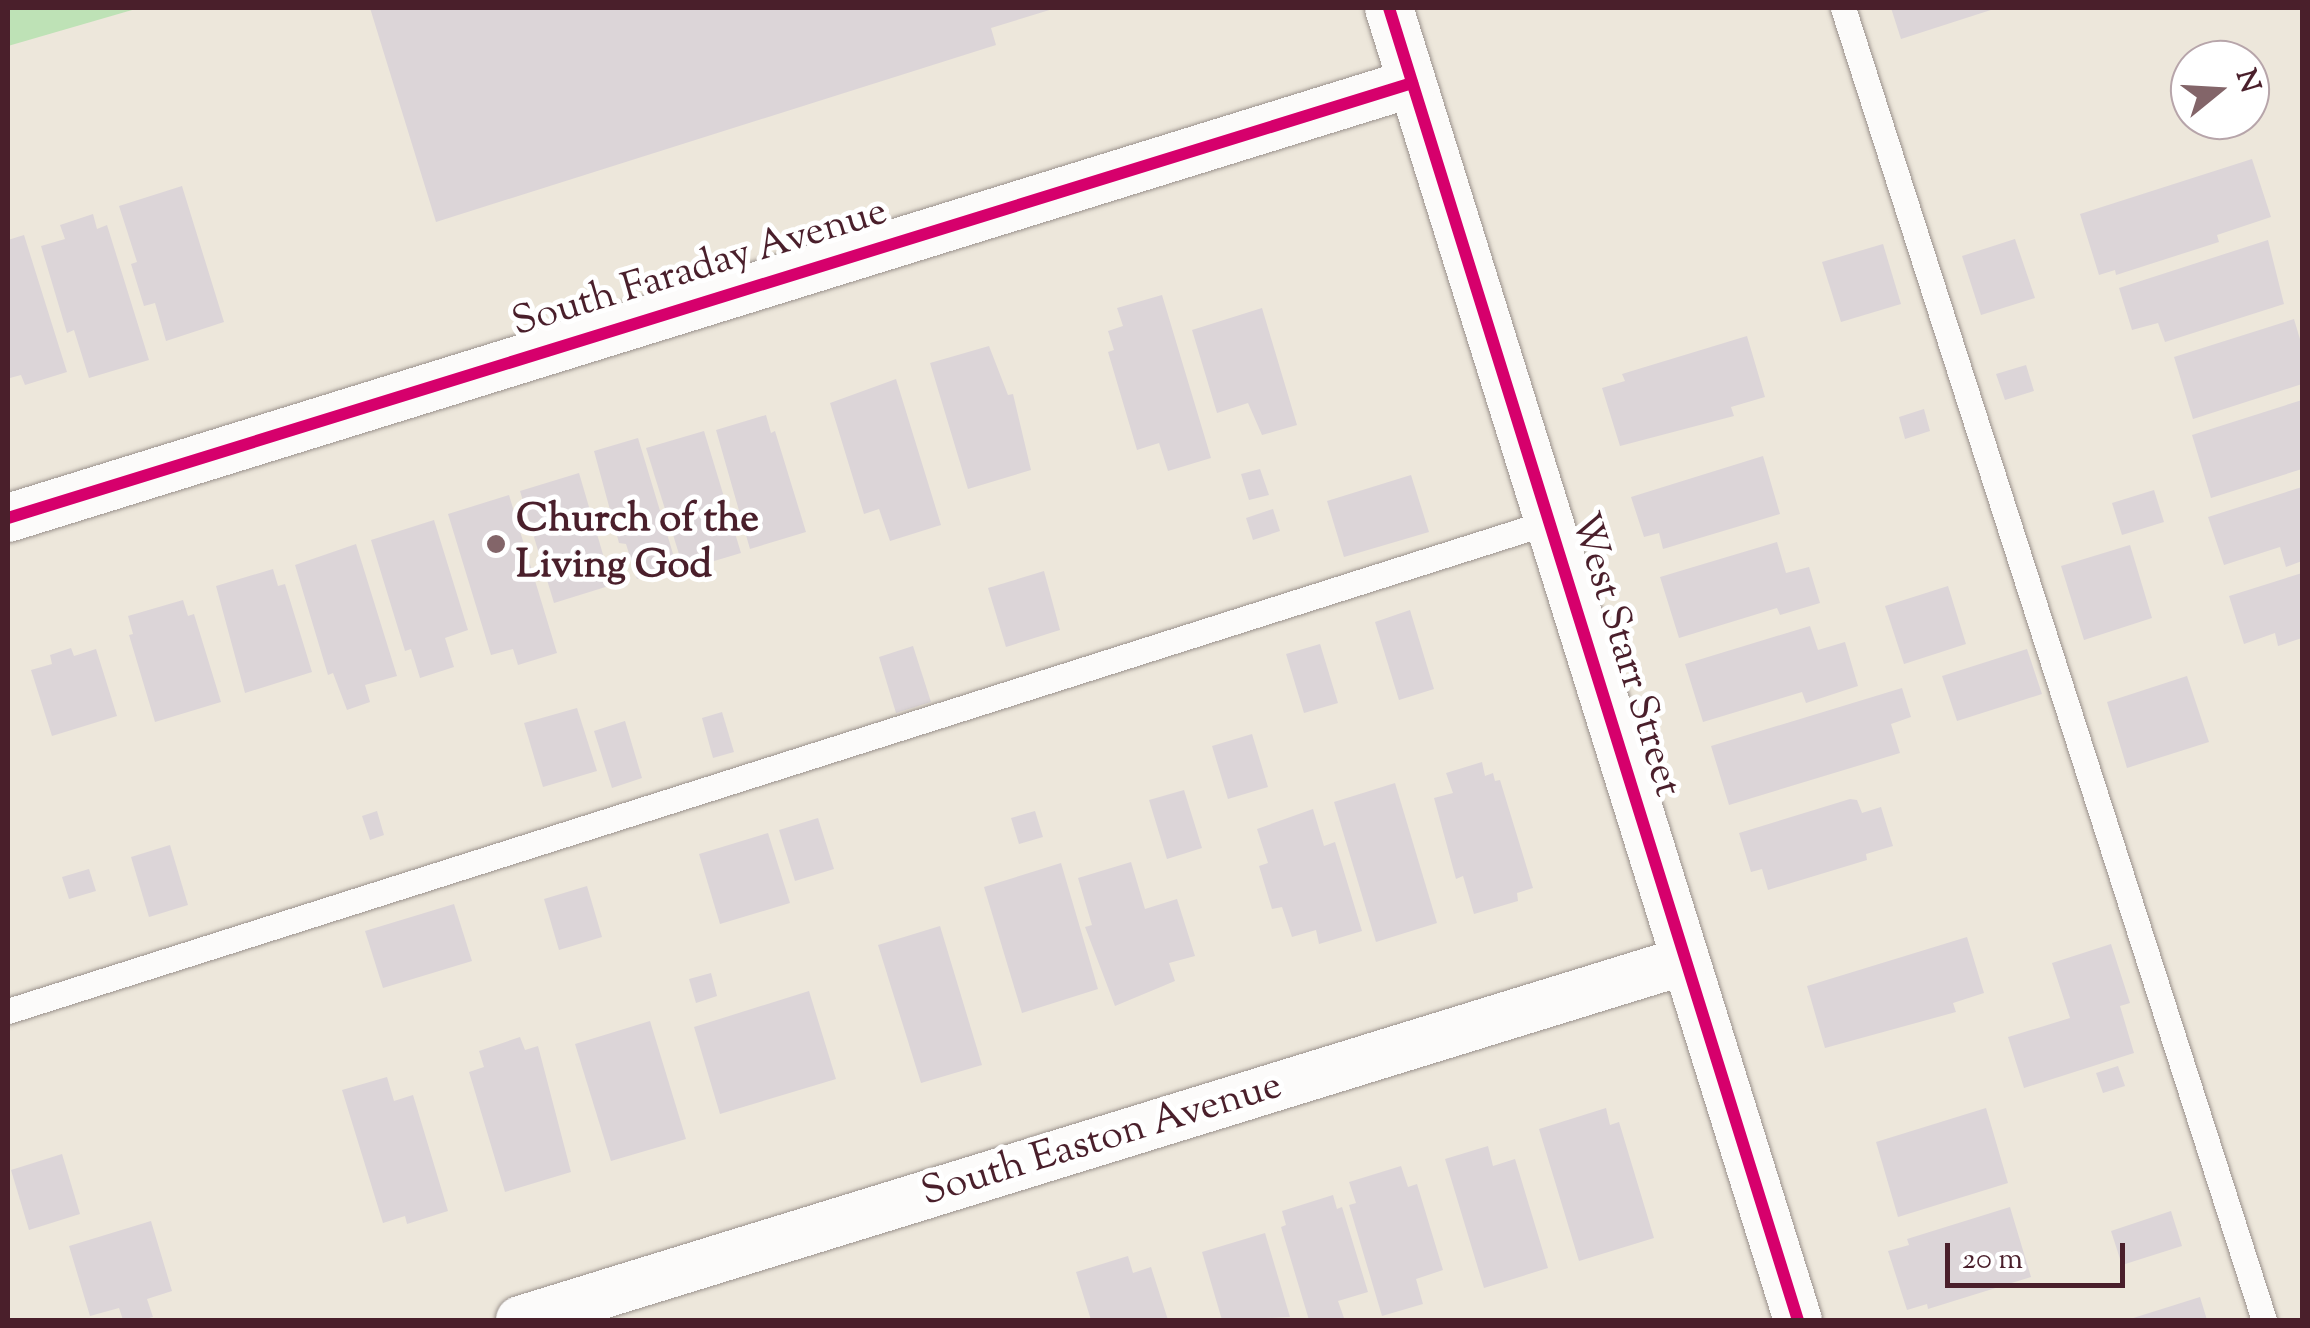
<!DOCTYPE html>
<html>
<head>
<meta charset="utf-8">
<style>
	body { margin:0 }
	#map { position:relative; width:2310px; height:1328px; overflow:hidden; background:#ede7db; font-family:"Sorts Mill Goudy",serif }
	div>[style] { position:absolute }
	.green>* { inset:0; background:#bee2b6 }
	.building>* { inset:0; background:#dcd5d8 }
	.roads { filter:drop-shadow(0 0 2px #9a918c) drop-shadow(0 0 2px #9a918c) }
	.service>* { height:25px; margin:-12.5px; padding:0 12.5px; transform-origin:12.5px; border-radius:12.5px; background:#fcfbfa }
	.minor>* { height:48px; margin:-24px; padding:0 24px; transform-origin:24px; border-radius:24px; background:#fcfbfa }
	.cycleway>* { height:12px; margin:-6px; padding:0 6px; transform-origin:6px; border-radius:6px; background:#d6006c }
	.dots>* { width:28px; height:28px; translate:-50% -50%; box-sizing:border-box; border:5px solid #fff; border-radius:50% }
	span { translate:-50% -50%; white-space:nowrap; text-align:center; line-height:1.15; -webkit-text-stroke:10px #fff; paint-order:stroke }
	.street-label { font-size:40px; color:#4a1f2b }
	.poi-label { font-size:40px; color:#4a1f2b; font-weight:700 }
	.left { translate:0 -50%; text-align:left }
	.frame { position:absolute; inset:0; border:10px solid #4a1f2b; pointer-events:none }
	.north { position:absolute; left:2170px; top:40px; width:100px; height:100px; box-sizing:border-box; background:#fff; border:2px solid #b7a5aa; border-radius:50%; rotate:72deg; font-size:28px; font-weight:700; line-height:40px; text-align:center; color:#4a1f2b }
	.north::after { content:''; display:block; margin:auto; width:35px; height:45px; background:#836569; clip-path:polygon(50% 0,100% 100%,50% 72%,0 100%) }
	.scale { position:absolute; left:1945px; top:1243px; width:180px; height:45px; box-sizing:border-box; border:5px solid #4a1f2b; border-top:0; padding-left:12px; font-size:30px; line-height:35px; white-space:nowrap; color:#4a1f2b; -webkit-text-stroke:8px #fff; paint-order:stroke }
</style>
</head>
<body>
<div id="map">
	<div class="green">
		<div style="clip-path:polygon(8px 8px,139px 8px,8px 46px)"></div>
	</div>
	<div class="building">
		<div style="clip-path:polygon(370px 8px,1056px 8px,991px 28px,996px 45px,436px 222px)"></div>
		<div style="clip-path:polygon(1891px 8px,1997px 8px,1901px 39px)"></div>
		<div style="clip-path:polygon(2252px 159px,2271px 217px,2217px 235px,2219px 242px,2116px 275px,2115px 270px,2099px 275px,2080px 214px)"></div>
		<div style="clip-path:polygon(182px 186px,224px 322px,166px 341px,155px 303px,144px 306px,131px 264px,137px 262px,119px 206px)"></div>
		<div style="clip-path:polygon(93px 214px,97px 229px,107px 225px,149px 360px,89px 378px,74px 330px,67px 333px,41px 246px,65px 239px,60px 225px)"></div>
		<div style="clip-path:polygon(24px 235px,67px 372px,25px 385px,21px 375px,10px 378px,8px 370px,8px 240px)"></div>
		<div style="clip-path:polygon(2015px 239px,2035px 298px,1981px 315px,1962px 256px)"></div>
		<div style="clip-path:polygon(2268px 240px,2284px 304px,2165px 342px,2158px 323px,2132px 330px,2119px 288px)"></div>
		<div style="clip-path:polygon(1883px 244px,1901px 304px,1841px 322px,1822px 262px)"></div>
		<div style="clip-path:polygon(1162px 295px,1211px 458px,1168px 471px,1159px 443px,1137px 450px,1108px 352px,1114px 350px,1108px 331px,1123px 326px,1117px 308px)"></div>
		<div style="clip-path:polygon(1262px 308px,1297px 425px,1262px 435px,1248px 403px,1217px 413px,1192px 330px)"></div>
		<div style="clip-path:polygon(2294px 319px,2302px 346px,2302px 384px,2193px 419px,2174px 357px)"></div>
		<div style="clip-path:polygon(1747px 336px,1765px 397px,1731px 407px,1734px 416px,1620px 446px,1602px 388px,1625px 381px,1622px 374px)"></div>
		<div style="clip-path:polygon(989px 346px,1008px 395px,1013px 394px,1031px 470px,968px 489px,930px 363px)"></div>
		<div style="clip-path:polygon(2026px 365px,2034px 391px,2005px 400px,1996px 374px)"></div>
		<div style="clip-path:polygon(896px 379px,941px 525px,890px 541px,879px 509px,864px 514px,830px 403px)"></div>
		<div style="clip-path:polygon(2302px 400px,2302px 469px,2211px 498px,2192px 435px)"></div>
		<div style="clip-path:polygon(1924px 409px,1930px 431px,1905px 439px,1899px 417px)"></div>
		<div style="clip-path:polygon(766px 415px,771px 433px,775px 431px,806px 532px,750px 549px,716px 430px)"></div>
		<div style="clip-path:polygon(704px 431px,741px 553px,684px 570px,646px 448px)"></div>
		<div style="clip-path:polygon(638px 438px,677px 567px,637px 579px,626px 544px,619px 543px,594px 451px)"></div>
		<div style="clip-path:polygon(1763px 456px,1780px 514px,1663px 549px,1659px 533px,1644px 537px,1631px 497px)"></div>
		<div style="clip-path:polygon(1260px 469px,1269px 495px,1249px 500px,1241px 474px)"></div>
		<div style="clip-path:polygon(579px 473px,612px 585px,554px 603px,520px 491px)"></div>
		<div style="clip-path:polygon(1411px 475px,1429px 532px,1344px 557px,1327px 501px)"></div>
		<div style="clip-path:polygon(2302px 487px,2302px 561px,2286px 567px,2280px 547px,2224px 565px,2208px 517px)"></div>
		<div style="clip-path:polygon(2154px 490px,2164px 522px,2122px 535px,2112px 503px)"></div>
		<div style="clip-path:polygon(509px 495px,557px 653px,518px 665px,513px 649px,491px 655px,448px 514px)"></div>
		<div style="clip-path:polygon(1273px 509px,1280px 531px,1253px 540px,1246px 518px)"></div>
		<div style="clip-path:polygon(434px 520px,468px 630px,445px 638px,454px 667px,420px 678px,411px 649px,405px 651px,371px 540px)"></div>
		<div style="clip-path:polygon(1777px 542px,1786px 573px,1809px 567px,1820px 603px,1780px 615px,1777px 608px,1679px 638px,1660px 577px)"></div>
		<div style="clip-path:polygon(356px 544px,397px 676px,365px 685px,370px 702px,347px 710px,333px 673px,328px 675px,295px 565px)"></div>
		<div style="clip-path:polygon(2130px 545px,2152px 618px,2084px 640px,2061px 566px)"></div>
		<div style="clip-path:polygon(273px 569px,278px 586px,285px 584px,312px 672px,245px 693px,216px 586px)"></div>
		<div style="clip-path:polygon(1044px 571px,1060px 630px,1006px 647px,988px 588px)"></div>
		<div style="clip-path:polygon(2302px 573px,2302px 638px,2278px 646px,2275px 633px,2244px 644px,2229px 596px)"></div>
		<div style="clip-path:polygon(1948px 586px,1966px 644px,1904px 664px,1885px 606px)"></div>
		<div style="clip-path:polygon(183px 600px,188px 616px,194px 614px,221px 702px,155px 722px,129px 635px,133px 634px,128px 616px)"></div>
		<div style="clip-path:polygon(1410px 610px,1434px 689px,1399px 700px,1375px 622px)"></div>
		<div style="clip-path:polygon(1810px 626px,1818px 650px,1845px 642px,1858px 686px,1806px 703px,1802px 692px,1703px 722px,1685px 664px)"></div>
		<div style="clip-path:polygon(1320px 644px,1338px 703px,1304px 713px,1286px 654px)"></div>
		<div style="clip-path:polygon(913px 646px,931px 702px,896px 713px,879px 657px)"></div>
		<div style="clip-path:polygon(71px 648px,74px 656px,96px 649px,117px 716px,52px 736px,31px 670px,52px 664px,50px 655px)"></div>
		<div style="clip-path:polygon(2027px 649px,2042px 694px,1957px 721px,1942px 676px)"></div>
		<div style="clip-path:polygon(2187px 676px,2209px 742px,2127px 768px,2107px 702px)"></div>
		<div style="clip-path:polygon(1902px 688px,1911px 717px,1891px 724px,1900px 753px,1729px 805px,1711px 746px)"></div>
		<div style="clip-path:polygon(577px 708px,597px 771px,543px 787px,524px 723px)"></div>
		<div style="clip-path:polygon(722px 712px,734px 752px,713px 758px,702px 718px)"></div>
		<div style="clip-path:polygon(625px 721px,642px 778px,612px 788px,594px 731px)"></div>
		<div style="clip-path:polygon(1252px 734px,1268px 787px,1228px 799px,1212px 746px)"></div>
		<div style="clip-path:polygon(1482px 762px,1485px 776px,1493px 773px,1495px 781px,1500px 780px,1533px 888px,1517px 893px,1518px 901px,1474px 914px,1463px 876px,1456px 879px,1434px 798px,1453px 793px,1446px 773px)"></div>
		<div style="clip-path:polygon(1395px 783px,1437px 923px,1376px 942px,1334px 802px)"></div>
		<div style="clip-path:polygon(1184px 790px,1202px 848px,1167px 859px,1149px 800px)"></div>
		<div style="clip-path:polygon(1850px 799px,1857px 800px,1862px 813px,1881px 807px,1893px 846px,1866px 854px,1867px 860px,1768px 890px,1762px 869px,1751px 872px,1739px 833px)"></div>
		<div style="clip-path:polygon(1313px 809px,1324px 846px,1335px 842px,1362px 931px,1319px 944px,1316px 930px,1292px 937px,1282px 907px,1272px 909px,1259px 866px,1268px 863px,1257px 829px)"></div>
		<div style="clip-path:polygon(377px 811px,384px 835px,370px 840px,362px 816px)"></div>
		<div style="clip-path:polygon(1035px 811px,1043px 837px,1019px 844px,1011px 818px)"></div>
		<div style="clip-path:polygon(818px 818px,834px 869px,795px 881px,779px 830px)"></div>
		<div style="clip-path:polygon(768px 833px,790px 903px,720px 924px,699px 854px)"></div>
		<div style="clip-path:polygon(170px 845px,188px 905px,149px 917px,131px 857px)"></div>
		<div style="clip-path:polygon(1131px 862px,1145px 909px,1177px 899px,1195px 956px,1169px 963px,1175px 981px,1115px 1006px,1085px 927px,1092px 925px,1078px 878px)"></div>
		<div style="clip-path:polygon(1061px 863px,1098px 989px,1022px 1013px,984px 887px)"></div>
		<div style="clip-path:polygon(89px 869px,96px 891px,69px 899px,62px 877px)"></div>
		<div style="clip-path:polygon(587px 886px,602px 937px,559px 950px,544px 899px)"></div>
		<div style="clip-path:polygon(454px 904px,472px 961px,383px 988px,365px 931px)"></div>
		<div style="clip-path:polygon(940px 926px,982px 1065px,921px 1083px,878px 945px)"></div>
		<div style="clip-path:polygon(1967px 937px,1984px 993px,1953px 1003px,1956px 1012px,1825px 1048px,1807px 986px)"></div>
		<div style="clip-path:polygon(2111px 944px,2130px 1003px,2120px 1006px,2134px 1053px,2024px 1088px,2008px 1037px,2070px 1018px,2052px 963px)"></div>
		<div style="clip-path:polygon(711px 973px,717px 996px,696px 1003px,689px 979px)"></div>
		<div style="clip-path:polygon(809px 991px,836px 1079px,720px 1114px,694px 1027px)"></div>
		<div style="clip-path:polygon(650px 1021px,686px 1139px,611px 1161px,575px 1044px)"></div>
		<div style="clip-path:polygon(520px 1037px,525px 1050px,538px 1046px,571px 1172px,505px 1192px,469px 1072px,484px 1067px,479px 1051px)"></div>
		<div style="clip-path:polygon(2118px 1066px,2125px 1086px,2103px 1093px,2096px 1073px)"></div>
		<div style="clip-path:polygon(387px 1077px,394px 1101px,413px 1095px,448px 1211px,407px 1224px,405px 1216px,383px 1223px,342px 1090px)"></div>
		<div style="clip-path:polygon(1606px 1108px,1610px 1125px,1619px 1122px,1654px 1238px,1579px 1261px,1539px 1129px)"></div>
		<div style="clip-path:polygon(1986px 1108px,2008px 1183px,1898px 1217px,1876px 1142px)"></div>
		<div style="clip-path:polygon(1488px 1146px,1493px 1166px,1515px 1159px,1548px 1268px,1484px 1288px,1445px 1159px)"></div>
		<div style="clip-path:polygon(62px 1154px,80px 1214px,29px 1230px,11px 1170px)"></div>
		<div style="clip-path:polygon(1401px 1166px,1408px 1187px,1417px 1184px,1443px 1270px,1416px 1279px,1423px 1304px,1382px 1316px,1349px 1205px,1356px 1203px,1349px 1182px)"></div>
		<div style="clip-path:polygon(1333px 1195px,1337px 1209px,1342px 1207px,1368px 1292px,1338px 1301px,1344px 1318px,1309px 1320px,1281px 1227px,1286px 1225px,1282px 1211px)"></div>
		<div style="clip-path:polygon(2010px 1207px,2031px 1277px,1928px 1309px,1927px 1304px,1907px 1310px,1888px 1251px,1909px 1245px,1907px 1239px)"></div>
		<div style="clip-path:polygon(2171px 1211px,2182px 1246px,2122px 1265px,2111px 1231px)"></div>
		<div style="clip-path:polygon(151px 1221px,172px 1291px,147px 1299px,153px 1317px,141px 1320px,123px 1320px,119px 1308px,90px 1316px,69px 1246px)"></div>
		<div style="clip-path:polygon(1265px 1233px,1290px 1317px,1222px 1320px,1202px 1252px)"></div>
		<div style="clip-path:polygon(1128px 1256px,1133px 1273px,1151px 1267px,1168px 1320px,1091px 1320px,1076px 1272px)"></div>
		<div style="clip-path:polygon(2200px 1297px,2207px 1320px,2127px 1320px)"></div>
	</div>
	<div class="roads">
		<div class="service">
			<div style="left:1843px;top:8px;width:1378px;rotate:72.21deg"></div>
			<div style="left:8px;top:1011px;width:1617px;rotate:-17.61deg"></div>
		</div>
		<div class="minor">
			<div style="left:1389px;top:8px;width:1374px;rotate:72.69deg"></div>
			<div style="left:8px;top:518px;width:1470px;rotate:-17.21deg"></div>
			<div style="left:520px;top:1320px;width:1218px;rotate:-17.14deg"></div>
		</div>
	</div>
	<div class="cycleway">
		<div style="left:1389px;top:8px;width:1374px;rotate:72.69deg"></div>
		<div style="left:8px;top:518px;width:1470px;rotate:-17.21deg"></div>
	</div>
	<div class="dots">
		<div style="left:496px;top:544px;background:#836569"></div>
	</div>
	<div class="street-label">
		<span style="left:700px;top:269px;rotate:-17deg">South Faraday Avenue</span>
		<span style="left:1624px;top:655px;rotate:73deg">West Starr Street</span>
		<span style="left:1102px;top:1141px;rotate:-17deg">South Easton Avenue</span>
	</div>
	<div class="poi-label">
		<span class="left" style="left:516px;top:544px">Church of the<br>Living God</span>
	</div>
	<div class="frame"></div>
	<div class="north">N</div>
	<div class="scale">20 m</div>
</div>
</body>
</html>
